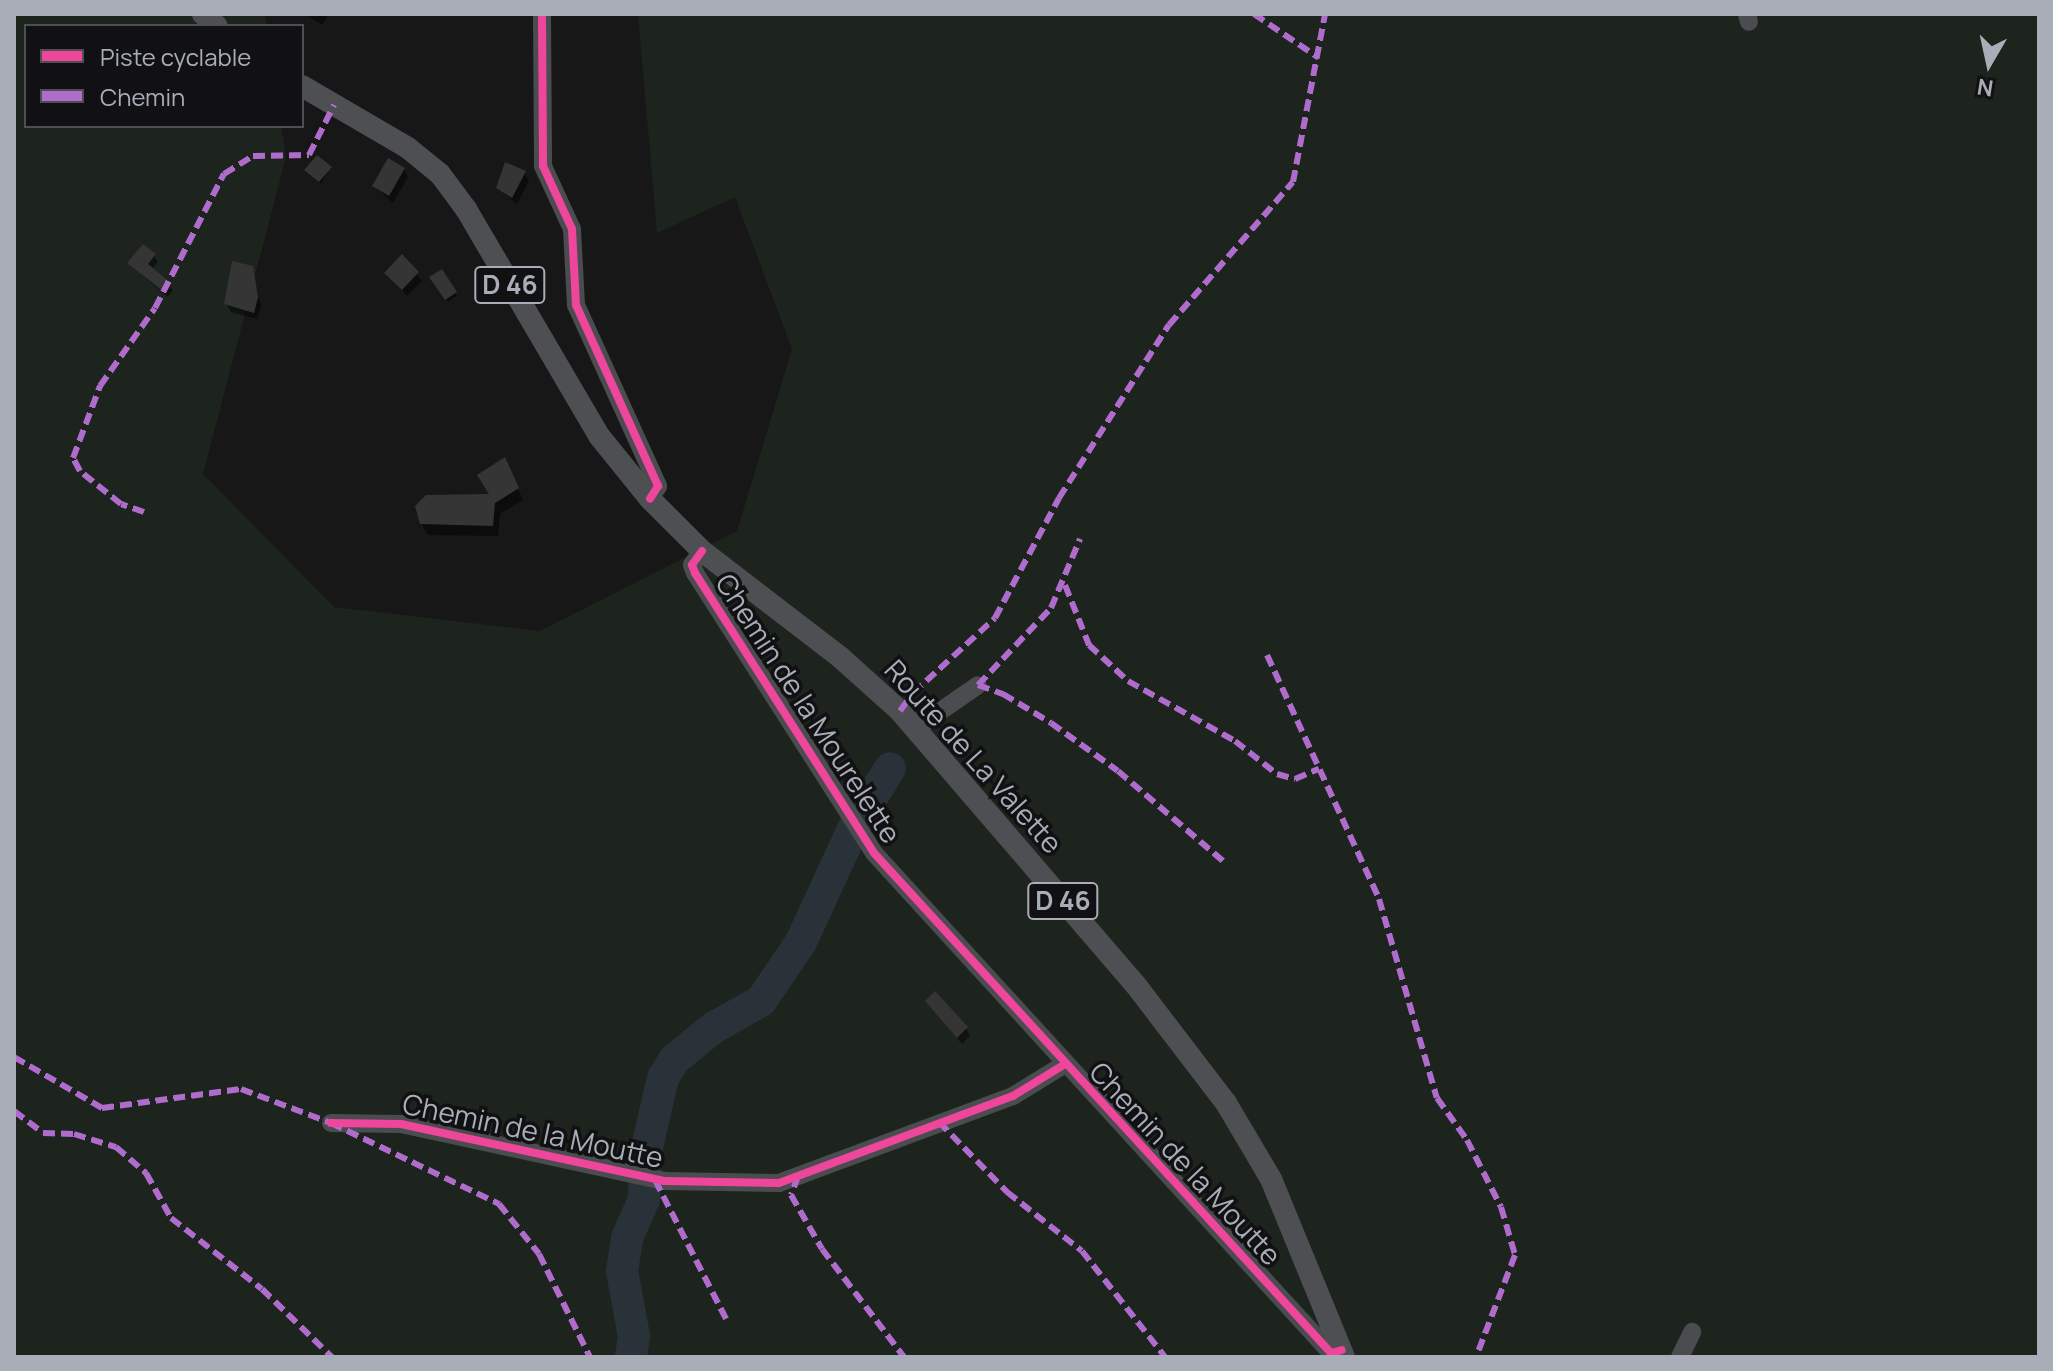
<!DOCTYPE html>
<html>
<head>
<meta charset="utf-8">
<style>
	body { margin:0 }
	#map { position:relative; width:2053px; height:1371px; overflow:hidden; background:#171717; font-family:Manrope,sans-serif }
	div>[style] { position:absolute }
	.green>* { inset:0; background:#1d241e }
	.shadow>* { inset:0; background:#0007 }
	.river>* { height:32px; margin:-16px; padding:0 16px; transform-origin:16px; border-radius:16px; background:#2a3239 }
	.building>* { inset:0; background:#353536 }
	.minor>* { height:18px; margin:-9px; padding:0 9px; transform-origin:9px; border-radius:9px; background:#4b4c50 }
	.major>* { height:22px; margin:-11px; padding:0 11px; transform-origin:11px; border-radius:11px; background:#4d4f52 }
	.quiet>* { height:6px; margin-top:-3px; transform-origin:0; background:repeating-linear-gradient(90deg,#b06ccc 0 12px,transparent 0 18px) }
	.cycleway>* { height:8px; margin:-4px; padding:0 4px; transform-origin:4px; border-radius:4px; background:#ed469a }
	span { translate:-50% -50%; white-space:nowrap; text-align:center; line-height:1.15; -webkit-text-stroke:7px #111113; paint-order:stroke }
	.shield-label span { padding:2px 6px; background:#111113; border:2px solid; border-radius:6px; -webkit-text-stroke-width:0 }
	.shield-label { font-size:26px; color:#a8adb8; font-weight:700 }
	.street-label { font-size:28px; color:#a8adb8 }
	.frame { position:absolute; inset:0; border:16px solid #a8adb8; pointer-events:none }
	.legend { position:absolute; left:24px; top:24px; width:280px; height:104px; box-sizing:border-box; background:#111113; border:2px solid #4d4f55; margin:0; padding:10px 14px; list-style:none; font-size:24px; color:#a8adb8 }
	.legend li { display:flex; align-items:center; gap:16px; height:40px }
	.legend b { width:40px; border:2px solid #4d4f55 }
	.north { position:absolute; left:1949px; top:24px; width:80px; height:80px; -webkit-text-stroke:6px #111113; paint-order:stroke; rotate:189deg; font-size:22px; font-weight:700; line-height:32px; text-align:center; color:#a8adb8 }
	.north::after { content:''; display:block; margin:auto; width:28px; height:36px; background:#a8adb8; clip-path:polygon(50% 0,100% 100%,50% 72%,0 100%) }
</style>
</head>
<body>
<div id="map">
	<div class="green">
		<div style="clip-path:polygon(14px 14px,265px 14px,267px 26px,26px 26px,26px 126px,281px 126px,286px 157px,203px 474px,334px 607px,540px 631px,737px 531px,792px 349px,735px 197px,657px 233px,638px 14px,2039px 14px,2039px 1357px,14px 1357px)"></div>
	</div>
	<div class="shadow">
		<div style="clip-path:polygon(305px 14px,329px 14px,322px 25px)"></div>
		<div style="clip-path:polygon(330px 168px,321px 184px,306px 170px)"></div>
		<div style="clip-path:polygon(404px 169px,408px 177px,393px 203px,374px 186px)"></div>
		<div style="clip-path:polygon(525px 173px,529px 181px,517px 204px,498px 188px)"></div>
		<div style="clip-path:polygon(154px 256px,158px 262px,151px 269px,173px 290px,168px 297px,129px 264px)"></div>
		<div style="clip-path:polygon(402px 257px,422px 281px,407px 296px,387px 273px)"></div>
		<div style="clip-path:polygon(251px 268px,261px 306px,257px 319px,231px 312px,226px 304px)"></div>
		<div style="clip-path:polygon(442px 272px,457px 296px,448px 302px,432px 278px)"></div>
		<div style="clip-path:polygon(510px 470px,523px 500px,500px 514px,498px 536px,428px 535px,421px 523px,492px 496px)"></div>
		<div style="clip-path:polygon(927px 1002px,966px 1028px,970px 1036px,962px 1044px)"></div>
	</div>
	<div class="river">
		<div style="left:857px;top:822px;width:63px;rotate:-58.6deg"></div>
		<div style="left:631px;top:1357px;width:21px;rotate:-82deg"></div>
		<div style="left:634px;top:1336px;width:66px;rotate:-100.5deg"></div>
		<div style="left:622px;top:1271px;width:33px;rotate:-81deg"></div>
		<div style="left:627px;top:1238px;width:43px;rotate:-66.4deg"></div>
		<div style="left:644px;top:1199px;width:47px;rotate:-87.6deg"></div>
		<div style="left:646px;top:1152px;width:76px;rotate:-77.1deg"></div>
		<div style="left:663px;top:1078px;width:22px;rotate:-58deg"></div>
		<div style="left:675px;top:1059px;width:49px;rotate:-39.2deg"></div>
		<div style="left:713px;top:1028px;width:55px;rotate:-29.4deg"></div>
		<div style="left:761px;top:1001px;width:71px;rotate:-55.9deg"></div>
		<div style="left:801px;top:942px;width:124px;rotate:-65.3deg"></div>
	</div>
	<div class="building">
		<div style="clip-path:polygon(317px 155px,332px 167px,319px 182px,304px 170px)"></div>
		<div style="clip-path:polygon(388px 158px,405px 168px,389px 196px,372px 186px)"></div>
		<div style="clip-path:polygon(505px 162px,526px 171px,512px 198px,496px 188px)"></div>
		<div style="clip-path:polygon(143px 244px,156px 254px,148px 264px,171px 283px,164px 292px,127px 263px)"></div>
		<div style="clip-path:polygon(402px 254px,419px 272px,402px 290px,384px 273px)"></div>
		<div style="clip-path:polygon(232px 261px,253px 266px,258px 297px,254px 313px,224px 304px)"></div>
		<div style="clip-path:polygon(442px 269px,457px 292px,445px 300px,429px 277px)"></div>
		<div style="clip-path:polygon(505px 457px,519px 488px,495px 503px,493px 526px,420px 524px,415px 506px,426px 495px,489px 494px,477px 475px)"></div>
		<div style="clip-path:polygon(935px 991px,968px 1027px,957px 1038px,925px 1001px)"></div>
	</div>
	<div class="minor">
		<div style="left:542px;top:14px;width:152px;rotate:89.6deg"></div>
		<div style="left:543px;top:166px;width:69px;rotate:65.3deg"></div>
		<div style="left:572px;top:229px;width:76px;rotate:87deg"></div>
		<div style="left:576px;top:305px;width:199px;rotate:65.6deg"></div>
		<div style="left:658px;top:486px;width:15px;rotate:122deg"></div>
		<div style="left:1747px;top:14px;width:8px;rotate:76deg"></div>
		<div style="left:702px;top:551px;width:17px;rotate:126deg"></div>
		<div style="left:692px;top:565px;width:9px;rotate:69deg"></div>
		<div style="left:695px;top:573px;width:332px;rotate:57.4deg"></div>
		<div style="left:874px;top:853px;width:677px;rotate:47.57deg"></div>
		<div style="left:1331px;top:1353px;width:11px;rotate:-15deg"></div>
		<div style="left:916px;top:728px;width:75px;rotate:-34.7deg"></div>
		<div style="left:331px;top:1123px;width:70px;rotate:0.8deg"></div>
		<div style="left:401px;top:1124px;width:269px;rotate:12.2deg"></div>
		<div style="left:664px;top:1181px;width:115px;rotate:1deg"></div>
		<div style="left:779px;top:1183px;width:250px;rotate:-20.4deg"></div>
		<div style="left:1013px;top:1096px;width:61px;rotate:-31.6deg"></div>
		<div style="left:1680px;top:1357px;width:28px;rotate:-64deg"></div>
	</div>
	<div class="major">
		<div style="left:203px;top:14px;width:18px;rotate:41deg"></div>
		<div style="left:302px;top:86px;width:123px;rotate:30.3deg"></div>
		<div style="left:408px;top:148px;width:41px;rotate:39.1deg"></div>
		<div style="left:440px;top:174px;width:44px;rotate:53.4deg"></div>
		<div style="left:466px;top:209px;width:264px;rotate:59.6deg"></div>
		<div style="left:600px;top:437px;width:80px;rotate:51.1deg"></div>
		<div style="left:650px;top:499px;width:74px;rotate:45deg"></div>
		<div style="left:702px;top:551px;width:174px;rotate:37.5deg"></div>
		<div style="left:840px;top:657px;width:81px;rotate:42deg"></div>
		<div style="left:900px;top:711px;width:365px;rotate:49.3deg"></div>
		<div style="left:1138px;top:988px;width:145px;rotate:52.6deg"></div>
		<div style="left:1226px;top:1103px;width:88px;rotate:59.4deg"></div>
		<div style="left:1271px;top:1179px;width:192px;rotate:67.7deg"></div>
	</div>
	<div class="quiet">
		<div style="left:1254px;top:14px;width:78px;rotate:34.1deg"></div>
		<div style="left:144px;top:512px;width:24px;rotate:-161deg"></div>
		<div style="left:121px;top:504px;width:53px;rotate:-141.2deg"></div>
		<div style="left:80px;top:471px;width:15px;rotate:-118deg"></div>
		<div style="left:73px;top:458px;width:77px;rotate:-69.4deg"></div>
		<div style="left:100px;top:386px;width:95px;rotate:-54.8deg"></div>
		<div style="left:155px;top:308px;width:151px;rotate:-62.8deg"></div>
		<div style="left:224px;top:174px;width:34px;rotate:-32deg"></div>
		<div style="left:253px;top:156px;width:56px;rotate:-1deg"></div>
		<div style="left:309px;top:155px;width:56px;rotate:-63.4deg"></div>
		<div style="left:1065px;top:585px;width:65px;rotate:68.2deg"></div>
		<div style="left:1089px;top:645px;width:53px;rotate:42.7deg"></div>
		<div style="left:1128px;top:681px;width:123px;rotate:29.3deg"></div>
		<div style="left:1235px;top:741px;width:53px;rotate:38.2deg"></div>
		<div style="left:1277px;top:774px;width:19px;rotate:16deg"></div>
		<div style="left:1295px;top:779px;width:26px;rotate:-23deg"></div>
		<div style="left:1267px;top:655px;width:268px;rotate:65.3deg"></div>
		<div style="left:1379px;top:899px;width:207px;rotate:73.8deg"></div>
		<div style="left:1437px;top:1098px;width:52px;rotate:54.5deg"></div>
		<div style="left:1467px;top:1140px;width:75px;rotate:63.1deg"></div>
		<div style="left:1501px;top:1207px;width:50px;rotate:73.7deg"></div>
		<div style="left:1515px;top:1255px;width:109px;rotate:110.9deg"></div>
		<div style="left:978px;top:685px;width:27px;rotate:20deg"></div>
		<div style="left:1003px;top:694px;width:56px;rotate:31.1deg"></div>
		<div style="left:1051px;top:723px;width:82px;rotate:35.6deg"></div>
		<div style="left:1118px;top:771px;width:140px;rotate:40.6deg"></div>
		<div style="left:978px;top:685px;width:106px;rotate:-46.5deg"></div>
		<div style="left:1051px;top:608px;width:75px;rotate:-67.2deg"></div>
		<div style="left:900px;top:711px;width:22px;rotate:-54deg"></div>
		<div style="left:913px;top:693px;width:111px;rotate:-42.4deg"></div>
		<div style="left:995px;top:618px;width:136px;rotate:-61.9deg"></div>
		<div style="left:1059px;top:498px;width:205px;rotate:-57.6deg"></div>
		<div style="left:1169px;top:325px;width:189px;rotate:-49.1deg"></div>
		<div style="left:1293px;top:182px;width:171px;rotate:-79.2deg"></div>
		<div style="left:14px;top:1057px;width:102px;rotate:30.1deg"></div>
		<div style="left:102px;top:1108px;width:140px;rotate:-7.8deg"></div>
		<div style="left:241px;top:1089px;width:96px;rotate:20.7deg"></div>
		<div style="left:331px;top:1123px;width:187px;rotate:25.7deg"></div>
		<div style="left:499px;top:1204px;width:64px;rotate:51.3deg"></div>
		<div style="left:539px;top:1254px;width:115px;rotate:63.7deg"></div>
		<div style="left:14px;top:1111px;width:36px;rotate:37deg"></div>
		<div style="left:43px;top:1133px;width:31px;rotate:2deg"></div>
		<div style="left:74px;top:1134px;width:44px;rotate:17.2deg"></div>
		<div style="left:116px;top:1147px;width:40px;rotate:41deg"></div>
		<div style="left:146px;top:1173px;width:51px;rotate:60.9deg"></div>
		<div style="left:171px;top:1218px;width:115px;rotate:38deg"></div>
		<div style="left:262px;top:1289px;width:98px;rotate:44.2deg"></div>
		<div style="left:939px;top:1122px;width:98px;rotate:45.8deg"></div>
		<div style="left:1007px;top:1192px;width:95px;rotate:38.2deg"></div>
		<div style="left:1082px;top:1251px;width:135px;rotate:51.9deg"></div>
		<div style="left:798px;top:1176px;width:20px;rotate:110deg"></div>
		<div style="left:791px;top:1195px;width:62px;rotate:60.1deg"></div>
		<div style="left:822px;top:1249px;width:136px;rotate:52.8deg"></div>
		<div style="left:655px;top:1180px;width:156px;rotate:62.9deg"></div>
	</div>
	<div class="cycleway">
		<div style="left:542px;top:14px;width:152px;rotate:89.6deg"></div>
		<div style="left:543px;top:166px;width:69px;rotate:65.3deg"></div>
		<div style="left:572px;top:229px;width:76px;rotate:87deg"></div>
		<div style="left:576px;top:305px;width:199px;rotate:65.6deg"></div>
		<div style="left:658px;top:486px;width:15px;rotate:122deg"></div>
		<div style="left:702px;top:551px;width:17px;rotate:126deg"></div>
		<div style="left:692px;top:565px;width:9px;rotate:69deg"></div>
		<div style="left:695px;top:573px;width:332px;rotate:57.4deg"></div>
		<div style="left:874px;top:853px;width:677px;rotate:47.57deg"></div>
		<div style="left:1331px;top:1353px;width:11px;rotate:-15deg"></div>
		<div style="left:331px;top:1123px;width:70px;rotate:0.8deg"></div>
		<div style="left:401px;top:1124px;width:269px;rotate:12.2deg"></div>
		<div style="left:664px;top:1181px;width:115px;rotate:1deg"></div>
		<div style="left:779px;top:1183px;width:250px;rotate:-20.4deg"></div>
		<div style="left:1013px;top:1096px;width:61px;rotate:-31.6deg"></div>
	</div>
	<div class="shield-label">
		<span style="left:510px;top:285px">D 46</span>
		<span style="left:1063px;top:901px">D 46</span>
	</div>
	<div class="street-label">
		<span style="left:809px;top:708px;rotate:57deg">Chemin de la Mourelette</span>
		<span style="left:974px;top:756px;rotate:48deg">Route de La Valette</span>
		<span style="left:533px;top:1130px;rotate:12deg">Chemin de la Moutte</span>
		<span style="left:1186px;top:1163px;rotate:47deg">Chemin de la Moutte</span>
	</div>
	<div class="frame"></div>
	<ul class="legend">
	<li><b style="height:10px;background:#ed469a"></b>Piste cyclable</li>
	<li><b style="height:10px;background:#b06ccc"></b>Chemin</li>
	</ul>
	<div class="north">N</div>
</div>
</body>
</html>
